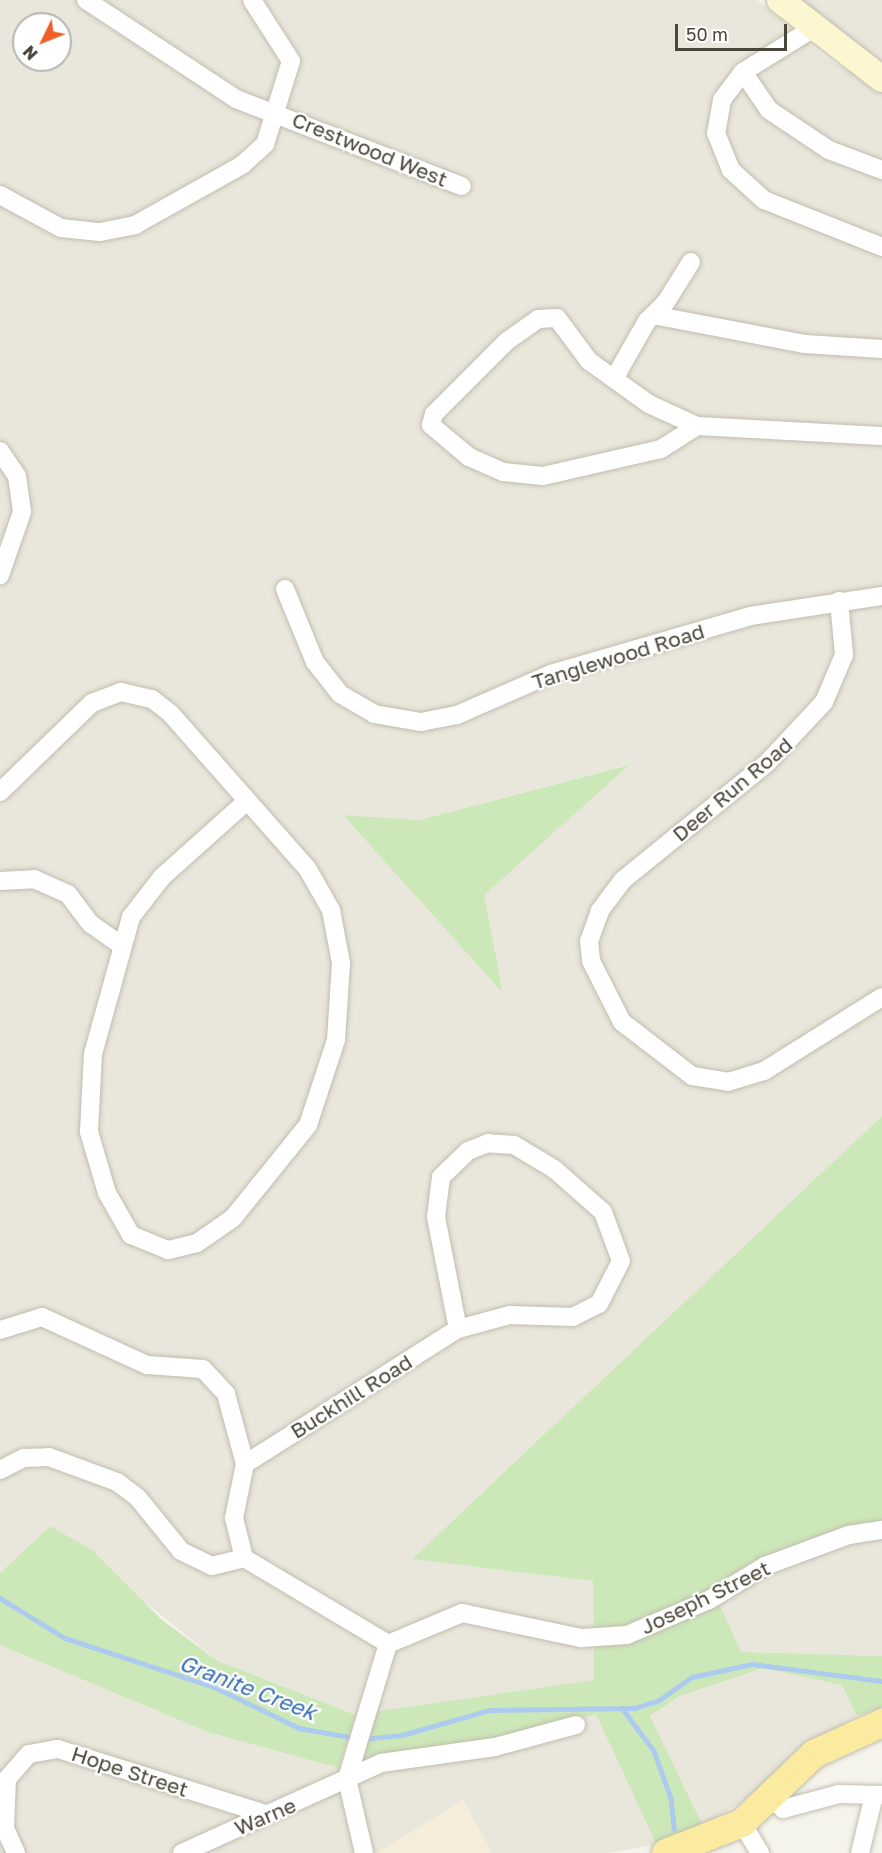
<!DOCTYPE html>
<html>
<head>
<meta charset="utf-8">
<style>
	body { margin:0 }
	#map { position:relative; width:882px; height:1853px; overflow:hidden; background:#f5f4ec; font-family:"Golos Text",sans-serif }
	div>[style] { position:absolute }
	.residential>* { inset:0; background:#e9e6db }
	.commercial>* { inset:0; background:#f5edda }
	.green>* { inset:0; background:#cce7b8 }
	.stream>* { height:4.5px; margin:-2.25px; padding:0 2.25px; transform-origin:2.25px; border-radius:2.25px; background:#adcbee }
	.roads { filter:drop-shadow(0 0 2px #c1bdaf) drop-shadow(0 0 2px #c1bdaf) }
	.street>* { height:18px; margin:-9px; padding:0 9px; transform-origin:9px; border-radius:9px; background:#fff }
	.secondary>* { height:26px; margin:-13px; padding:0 13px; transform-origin:13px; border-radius:13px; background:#fcf7d0 }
	.primary>* { height:28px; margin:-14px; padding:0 14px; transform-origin:14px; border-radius:14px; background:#faeba1 }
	span { translate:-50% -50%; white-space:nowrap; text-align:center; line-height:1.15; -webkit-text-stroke:4.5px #fff; paint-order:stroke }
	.street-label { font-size:21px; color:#4a463a }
	.water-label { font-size:22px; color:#376fb2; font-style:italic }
	.north { position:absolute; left:12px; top:12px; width:60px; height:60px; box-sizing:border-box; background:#fff; border:2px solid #b7b5b0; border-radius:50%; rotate:227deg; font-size:16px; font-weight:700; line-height:24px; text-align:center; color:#4a463a }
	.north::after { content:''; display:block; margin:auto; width:21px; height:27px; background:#f05f29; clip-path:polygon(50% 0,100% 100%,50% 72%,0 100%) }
	.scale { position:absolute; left:675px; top:24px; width:112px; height:27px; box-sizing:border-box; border:3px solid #4a463a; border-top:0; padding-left:8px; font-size:18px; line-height:21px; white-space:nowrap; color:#4a463a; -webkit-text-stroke:4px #fff; paint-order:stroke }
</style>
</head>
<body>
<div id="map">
	<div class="residential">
		<div style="clip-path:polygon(evenodd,0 0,757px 0,826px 58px,882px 89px,882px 1116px,412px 1559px,593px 1581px,594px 1680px,356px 1715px,218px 1661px,50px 1526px,0 1573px,0 0,24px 24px,60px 24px,60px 60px,24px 60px,24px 24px,0 0,627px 765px,483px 895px,503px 992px,344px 815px,419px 820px,627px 765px)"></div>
		<div style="clip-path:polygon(791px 0,882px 0,882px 68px)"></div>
		<div style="clip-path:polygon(882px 1536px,882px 1656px,741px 1652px,718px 1604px,768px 1572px,849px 1540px)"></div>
		<div style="clip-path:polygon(0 1645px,208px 1732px,339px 1768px,425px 1748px,493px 1743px,596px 1713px,660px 1844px,609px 1853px,492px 1853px,463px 1801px,377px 1853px,0 1853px)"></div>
		<div style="clip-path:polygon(763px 1668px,843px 1685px,857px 1716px,789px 1758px,752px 1795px,703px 1826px,650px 1716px,680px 1696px)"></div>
	</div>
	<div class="commercial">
		<div style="clip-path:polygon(463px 1800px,492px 1853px,377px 1853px)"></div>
	</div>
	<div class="green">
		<div style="clip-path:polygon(629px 765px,484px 895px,503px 993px,343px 815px,419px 820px)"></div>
		<div style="clip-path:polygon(882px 1116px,882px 1536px,849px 1540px,768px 1572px,719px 1604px,741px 1652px,882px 1656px,882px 1707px,857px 1716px,842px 1685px,763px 1668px,680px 1696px,650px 1716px,703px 1826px,657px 1845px,596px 1714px,493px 1743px,425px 1748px,358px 1767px,373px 1712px,594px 1680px,593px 1581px,412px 1559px)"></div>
		<div style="clip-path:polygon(50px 1526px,92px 1550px,162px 1620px,218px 1661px,356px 1715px,339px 1768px,208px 1732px,0 1645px,0 1573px)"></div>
	</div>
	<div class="stream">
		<div style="left:0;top:1598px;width:76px;rotate:31.6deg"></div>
		<div style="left:65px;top:1638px;width:160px;rotate:18.2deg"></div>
		<div style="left:217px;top:1688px;width:91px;rotate:26deg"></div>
		<div style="left:299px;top:1728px;width:57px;rotate:10.1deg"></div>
		<div style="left:622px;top:1708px;width:54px;rotate:53.3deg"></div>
		<div style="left:654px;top:1751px;width:50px;rotate:70.1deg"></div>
		<div style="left:671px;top:1798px;width:31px;rotate:84deg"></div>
		<div style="left:363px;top:1739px;width:39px;rotate:-6deg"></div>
		<div style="left:402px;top:1735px;width:91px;rotate:-15.9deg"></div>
		<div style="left:490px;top:1710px;width:145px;rotate:-0.8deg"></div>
		<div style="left:635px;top:1708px;width:25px;rotate:-18deg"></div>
		<div style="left:659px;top:1700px;width:40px;rotate:-34.9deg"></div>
		<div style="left:692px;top:1677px;width:61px;rotate:-12.2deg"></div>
		<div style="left:752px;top:1664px;width:131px;rotate:7.5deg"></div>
	</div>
	<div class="roads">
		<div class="street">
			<div style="left:86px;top:0;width:180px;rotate:33.4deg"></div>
			<div style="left:236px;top:99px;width:242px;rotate:21.1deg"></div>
			<div style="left:812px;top:29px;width:81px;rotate:148.1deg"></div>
			<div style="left:743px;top:72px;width:35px;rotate:127deg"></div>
			<div style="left:722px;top:100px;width:34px;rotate:100deg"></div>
			<div style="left:716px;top:133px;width:40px;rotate:68deg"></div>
			<div style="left:731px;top:170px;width:45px;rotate:42.3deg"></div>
			<div style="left:764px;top:200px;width:127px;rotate:21.7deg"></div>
			<div style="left:743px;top:72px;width:46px;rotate:55.6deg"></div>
			<div style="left:769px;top:110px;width:72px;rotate:33.7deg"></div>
			<div style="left:829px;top:150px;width:57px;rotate:20.7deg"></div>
			<div style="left:0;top:195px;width:69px;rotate:28.4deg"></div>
			<div style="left:61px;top:228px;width:39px;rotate:6deg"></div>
			<div style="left:100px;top:232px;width:36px;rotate:-11deg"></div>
			<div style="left:135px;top:225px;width:123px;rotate:-29.3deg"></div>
			<div style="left:242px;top:165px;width:31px;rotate:-42deg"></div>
			<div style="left:265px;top:144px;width:87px;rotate:-72.6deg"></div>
			<div style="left:291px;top:61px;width:72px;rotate:-122.6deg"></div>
			<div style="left:653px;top:315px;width:155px;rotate:10.8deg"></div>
			<div style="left:805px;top:344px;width:77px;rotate:3.7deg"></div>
			<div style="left:614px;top:379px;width:67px;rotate:-60.4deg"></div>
			<div style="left:647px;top:321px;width:27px;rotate:-45deg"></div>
			<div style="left:666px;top:302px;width:47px;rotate:-58deg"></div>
			<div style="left:697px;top:426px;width:43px;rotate:147.4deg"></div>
			<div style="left:661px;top:449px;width:121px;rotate:167.1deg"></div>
			<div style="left:543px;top:476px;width:40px;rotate:-174.3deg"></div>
			<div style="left:503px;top:472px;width:37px;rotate:-156deg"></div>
			<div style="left:469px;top:457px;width:50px;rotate:-139.9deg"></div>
			<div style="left:431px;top:425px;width:11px;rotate:-75deg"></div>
			<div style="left:434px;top:414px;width:103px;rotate:-45deg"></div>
			<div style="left:507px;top:341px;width:38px;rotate:-35deg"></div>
			<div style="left:538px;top:319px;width:19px;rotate:-3deg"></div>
			<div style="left:557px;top:318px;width:54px;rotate:53.3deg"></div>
			<div style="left:589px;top:361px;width:74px;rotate:35.6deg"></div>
			<div style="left:649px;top:404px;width:53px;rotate:24.6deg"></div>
			<div style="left:697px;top:426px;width:185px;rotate:3.1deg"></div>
			<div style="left:0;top:451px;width:30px;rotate:56deg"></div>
			<div style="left:17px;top:476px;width:36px;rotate:82deg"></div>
			<div style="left:22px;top:512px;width:67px;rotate:109.2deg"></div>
			<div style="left:285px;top:589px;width:79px;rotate:67.7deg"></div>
			<div style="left:315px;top:662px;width:41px;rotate:52deg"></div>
			<div style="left:340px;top:694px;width:39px;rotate:30deg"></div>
			<div style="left:374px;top:714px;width:48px;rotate:9.7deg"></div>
			<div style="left:421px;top:722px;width:37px;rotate:-11deg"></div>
			<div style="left:457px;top:715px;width:103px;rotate:-23.6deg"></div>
			<div style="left:551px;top:674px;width:207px;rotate:-16.2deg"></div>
			<div style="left:750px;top:616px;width:134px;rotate:-8.6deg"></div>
			<div style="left:839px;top:601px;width:54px;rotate:84.7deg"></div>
			<div style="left:844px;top:655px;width:51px;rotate:113.1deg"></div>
			<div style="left:824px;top:702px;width:83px;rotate:133.1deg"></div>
			<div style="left:767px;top:763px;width:186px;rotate:140.9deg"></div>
			<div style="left:623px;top:880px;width:39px;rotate:127deg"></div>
			<div style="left:600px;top:911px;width:32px;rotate:110deg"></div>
			<div style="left:589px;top:941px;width:20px;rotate:84deg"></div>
			<div style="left:591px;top:961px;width:68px;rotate:63.1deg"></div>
			<div style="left:622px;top:1022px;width:88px;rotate:37.6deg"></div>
			<div style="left:692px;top:1076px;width:36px;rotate:9deg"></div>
			<div style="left:728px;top:1082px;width:38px;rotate:-17deg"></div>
			<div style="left:764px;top:1071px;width:139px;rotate:-32.1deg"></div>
			<div style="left:0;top:792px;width:128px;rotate:-44.1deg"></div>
			<div style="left:92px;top:703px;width:31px;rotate:-21deg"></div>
			<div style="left:121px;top:692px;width:32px;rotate:13deg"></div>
			<div style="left:152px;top:699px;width:24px;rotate:38deg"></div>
			<div style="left:171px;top:714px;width:205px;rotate:48.6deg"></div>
			<div style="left:307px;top:868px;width:48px;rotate:60.3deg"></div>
			<div style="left:331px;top:910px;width:54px;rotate:79.3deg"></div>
			<div style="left:341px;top:963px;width:77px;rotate:93.7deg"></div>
			<div style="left:336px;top:1040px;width:89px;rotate:108.2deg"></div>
			<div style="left:308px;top:1125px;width:119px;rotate:128.9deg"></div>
			<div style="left:233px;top:1218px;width:44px;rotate:145.2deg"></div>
			<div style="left:197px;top:1243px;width:30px;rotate:166deg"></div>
			<div style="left:168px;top:1250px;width:40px;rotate:-158deg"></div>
			<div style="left:131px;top:1235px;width:48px;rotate:-119.7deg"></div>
			<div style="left:107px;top:1193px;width:64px;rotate:-106.4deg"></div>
			<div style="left:89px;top:1132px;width:78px;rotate:-87.1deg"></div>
			<div style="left:93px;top:1054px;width:142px;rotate:-74.5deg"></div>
			<div style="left:131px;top:917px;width:51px;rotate:-52.2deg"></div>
			<div style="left:162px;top:877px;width:114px;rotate:-41.8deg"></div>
			<div style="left:0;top:881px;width:34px;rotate:-3deg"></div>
			<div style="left:34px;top:879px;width:37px;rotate:24deg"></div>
			<div style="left:68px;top:894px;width:38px;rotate:53deg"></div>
			<div style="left:91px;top:924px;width:38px;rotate:35deg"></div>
			<div style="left:0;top:1330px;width:44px;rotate:-17.2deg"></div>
			<div style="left:42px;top:1317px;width:115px;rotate:24.6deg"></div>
			<div style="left:147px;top:1365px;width:56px;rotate:4.1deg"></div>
			<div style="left:203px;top:1369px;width:34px;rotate:47deg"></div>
			<div style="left:226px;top:1394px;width:73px;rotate:74.8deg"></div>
			<div style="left:245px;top:1464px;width:55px;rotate:101.5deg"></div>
			<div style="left:234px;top:1518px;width:41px;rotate:76deg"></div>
			<div style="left:244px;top:1558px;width:168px;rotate:30.8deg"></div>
			<div style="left:245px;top:1464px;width:252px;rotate:-32.4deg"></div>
			<div style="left:458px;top:1329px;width:54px;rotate:-15.1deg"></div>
			<div style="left:510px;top:1315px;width:63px;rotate:1.8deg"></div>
			<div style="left:573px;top:1317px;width:29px;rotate:-27deg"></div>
			<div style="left:599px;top:1304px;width:48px;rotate:-62.9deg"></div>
			<div style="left:621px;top:1261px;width:52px;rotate:-110.2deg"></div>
			<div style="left:603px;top:1212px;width:65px;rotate:-138.7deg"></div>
			<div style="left:554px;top:1169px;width:47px;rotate:-149deg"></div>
			<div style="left:514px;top:1145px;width:26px;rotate:-176deg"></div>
			<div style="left:488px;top:1143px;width:22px;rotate:158deg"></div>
			<div style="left:468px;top:1151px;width:37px;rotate:136deg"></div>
			<div style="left:441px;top:1177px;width:40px;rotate:97.1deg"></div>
			<div style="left:436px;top:1217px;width:114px;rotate:78.9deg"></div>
			<div style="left:0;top:1470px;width:27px;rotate:-27deg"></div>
			<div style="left:24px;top:1458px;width:25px;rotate:-2deg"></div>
			<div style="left:49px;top:1457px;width:72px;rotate:20.2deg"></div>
			<div style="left:117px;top:1482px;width:26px;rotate:37deg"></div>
			<div style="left:138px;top:1498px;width:68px;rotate:50.9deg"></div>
			<div style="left:181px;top:1551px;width:34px;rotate:26deg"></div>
			<div style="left:212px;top:1566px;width:33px;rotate:-14deg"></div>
			<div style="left:769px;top:1795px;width:20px;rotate:45deg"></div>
			<div style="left:783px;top:1809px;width:58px;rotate:-15deg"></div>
			<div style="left:839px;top:1794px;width:43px;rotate:1.3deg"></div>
			<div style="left:742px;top:1823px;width:35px;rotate:59deg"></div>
			<div style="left:16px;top:1853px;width:27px;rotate:-114deg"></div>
			<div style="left:5px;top:1828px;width:49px;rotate:-87.7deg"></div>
			<div style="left:7px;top:1779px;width:33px;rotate:-49deg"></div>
			<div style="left:29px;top:1754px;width:29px;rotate:-10deg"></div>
			<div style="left:58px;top:1749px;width:217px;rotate:17.4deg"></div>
			<div style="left:182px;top:1853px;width:218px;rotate:-24.3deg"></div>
			<div style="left:381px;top:1763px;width:115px;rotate:-8deg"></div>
			<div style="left:495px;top:1747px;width:84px;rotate:-15.2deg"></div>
			<div style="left:364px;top:1853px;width:76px;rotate:-102.9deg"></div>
			<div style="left:347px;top:1779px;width:141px;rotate:-73.1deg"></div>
			<div style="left:388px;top:1644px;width:80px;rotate:-22.7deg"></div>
			<div style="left:462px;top:1613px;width:122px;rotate:11.9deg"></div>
			<div style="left:581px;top:1638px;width:46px;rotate:-3.7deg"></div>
			<div style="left:627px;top:1635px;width:89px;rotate:-23.1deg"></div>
			<div style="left:709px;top:1600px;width:66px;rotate:-31.3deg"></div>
			<div style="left:765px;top:1566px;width:90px;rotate:-20.3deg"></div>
			<div style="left:849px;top:1535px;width:33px;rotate:-9deg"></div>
			<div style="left:860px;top:1853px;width:60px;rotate:-76.4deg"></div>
		</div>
		<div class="secondary">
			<div style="left:780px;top:0;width:129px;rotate:37.8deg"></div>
		</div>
		<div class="primary">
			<div style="left:666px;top:1853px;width:82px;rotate:-21.5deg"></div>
			<div style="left:742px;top:1823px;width:100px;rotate:-43.8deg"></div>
			<div style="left:814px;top:1754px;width:75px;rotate:-24.5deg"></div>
		</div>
	</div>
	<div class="street-label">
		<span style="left:370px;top:149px;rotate:22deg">Crestwood West</span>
		<span style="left:618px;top:656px;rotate:-17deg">Tanglewood Road</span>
		<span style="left:732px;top:789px;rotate:-40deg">Deer Run Road</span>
		<span style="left:351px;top:1396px;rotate:-32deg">Buckhill Road</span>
		<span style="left:705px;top:1597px;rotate:-26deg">Joseph Street</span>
		<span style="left:130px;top:1771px;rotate:18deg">Hope Street</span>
		<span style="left:265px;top:1816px;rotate:-23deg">Warne</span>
	</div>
	<div class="water-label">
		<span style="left:248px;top:1687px;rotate:21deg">Granite Creek</span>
	</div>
	<div class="north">N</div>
	<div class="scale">50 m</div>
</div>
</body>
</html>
